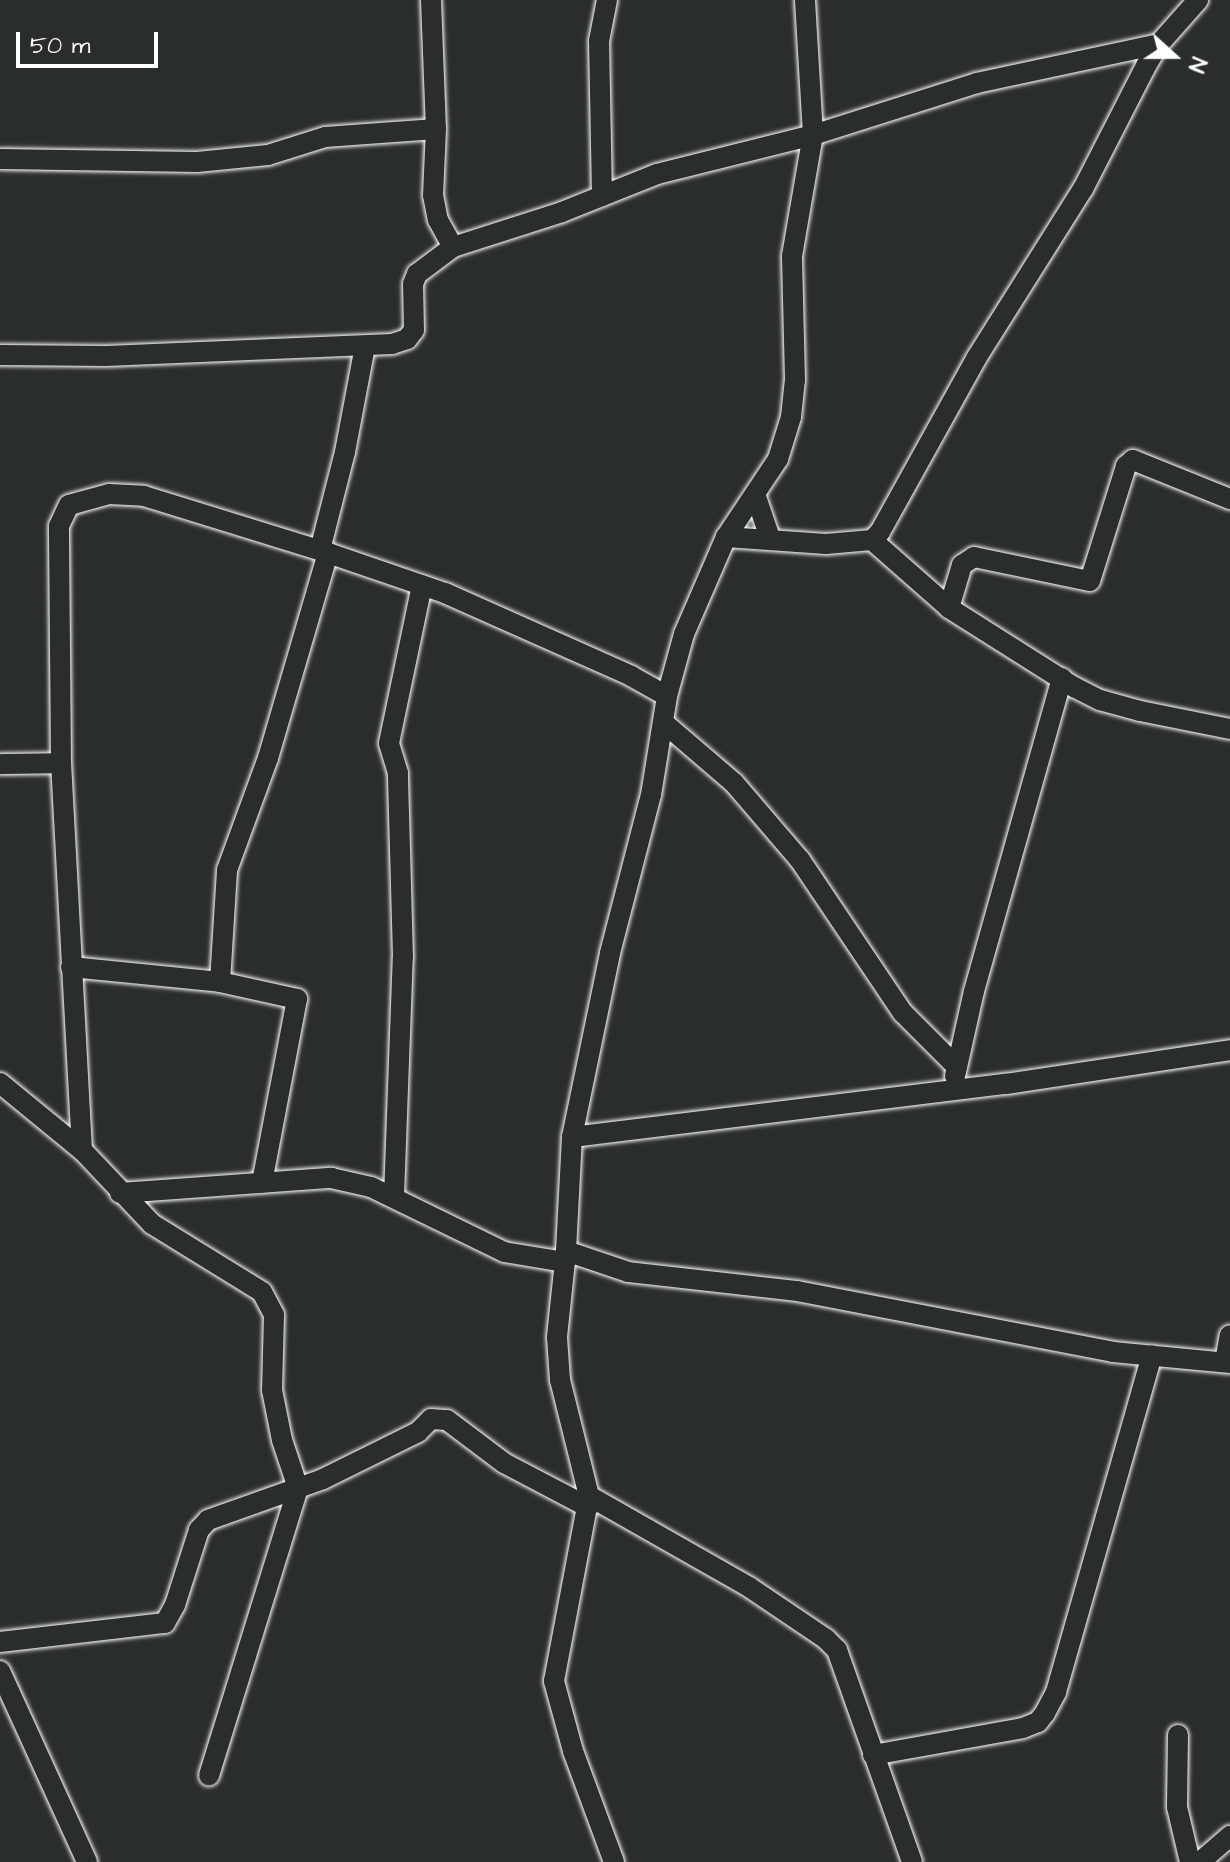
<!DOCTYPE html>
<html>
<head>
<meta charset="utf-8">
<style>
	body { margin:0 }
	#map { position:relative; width:1230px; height:1862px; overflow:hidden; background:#2a2d2e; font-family:"Architects Daughter",sans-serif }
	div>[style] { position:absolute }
	.roads { filter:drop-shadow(0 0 2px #fff) drop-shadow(0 0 2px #fff) }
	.minor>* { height:20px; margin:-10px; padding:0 10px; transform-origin:10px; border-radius:10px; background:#2a2d2e }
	span { translate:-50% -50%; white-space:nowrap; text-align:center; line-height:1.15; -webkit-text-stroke:7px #2a2d2e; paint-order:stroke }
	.north { position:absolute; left:1134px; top:16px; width:80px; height:80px; -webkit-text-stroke:6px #2a2d2e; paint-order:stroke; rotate:111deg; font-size:22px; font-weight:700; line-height:32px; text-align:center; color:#fff }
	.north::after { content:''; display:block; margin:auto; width:28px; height:36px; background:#fff; clip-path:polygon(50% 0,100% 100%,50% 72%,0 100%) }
	.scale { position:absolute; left:16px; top:32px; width:142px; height:36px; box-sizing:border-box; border:4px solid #fff; border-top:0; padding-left:10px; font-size:24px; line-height:28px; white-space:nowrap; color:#fff; -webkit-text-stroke:6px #2a2d2e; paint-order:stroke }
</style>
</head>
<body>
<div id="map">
	<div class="roads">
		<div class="minor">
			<div style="left:431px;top:0;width:129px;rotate:87.8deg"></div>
			<div style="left:436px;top:129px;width:66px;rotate:92.6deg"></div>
			<div style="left:433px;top:195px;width:25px;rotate:79deg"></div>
			<div style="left:438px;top:220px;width:31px;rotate:61deg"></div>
			<div style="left:0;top:159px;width:197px;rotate:0.9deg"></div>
			<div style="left:197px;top:162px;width:71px;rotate:-5.6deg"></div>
			<div style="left:268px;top:155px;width:60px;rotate:-17.5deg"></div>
			<div style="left:325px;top:137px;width:111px;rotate:-4.1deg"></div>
			<div style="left:602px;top:196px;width:155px;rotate:-91.1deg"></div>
			<div style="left:599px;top:41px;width:42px;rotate:-79deg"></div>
			<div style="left:0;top:355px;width:106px;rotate:0.5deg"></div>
			<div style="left:106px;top:356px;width:286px;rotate:-2.4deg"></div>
			<div style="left:392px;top:344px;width:16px;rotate:-18deg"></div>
			<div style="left:407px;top:339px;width:11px;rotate:-52deg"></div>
			<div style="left:414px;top:330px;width:46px;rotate:-91.2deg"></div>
			<div style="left:413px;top:284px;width:11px;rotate:-68deg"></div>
			<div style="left:417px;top:274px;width:45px;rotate:-36.9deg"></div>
			<div style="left:453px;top:247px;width:114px;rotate:-17.8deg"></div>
			<div style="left:562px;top:212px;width:102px;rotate:-21.8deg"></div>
			<div style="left:657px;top:174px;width:161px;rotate:-14deg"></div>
			<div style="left:813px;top:135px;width:172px;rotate:-17.6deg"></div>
			<div style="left:977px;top:83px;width:186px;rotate:-12.1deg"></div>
			<div style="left:755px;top:494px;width:46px;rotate:71.2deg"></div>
			<div style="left:726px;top:537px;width:100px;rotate:4deg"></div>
			<div style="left:826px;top:544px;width:46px;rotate:-5deg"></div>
			<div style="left:872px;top:540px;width:11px;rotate:-45deg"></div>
			<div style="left:880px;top:532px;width:200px;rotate:-61deg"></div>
			<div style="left:977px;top:357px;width:199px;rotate:-57.8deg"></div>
			<div style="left:1083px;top:189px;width:140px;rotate:-62.9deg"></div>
			<div style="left:1147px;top:64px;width:23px;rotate:-59deg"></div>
			<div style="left:1159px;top:44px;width:59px;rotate:-48.4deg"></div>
			<div style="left:872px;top:540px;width:103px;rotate:41.4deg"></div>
			<div style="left:949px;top:608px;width:148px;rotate:32.3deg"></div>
			<div style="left:1074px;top:687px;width:29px;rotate:27deg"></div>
			<div style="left:1100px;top:700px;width:41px;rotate:15.4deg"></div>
			<div style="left:1140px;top:711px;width:92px;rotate:11.3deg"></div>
			<div style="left:320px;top:550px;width:101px;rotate:-75.7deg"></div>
			<div style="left:345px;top:452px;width:108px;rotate:-79.3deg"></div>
			<div style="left:949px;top:608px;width:45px;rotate:-73.2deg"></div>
			<div style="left:962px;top:565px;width:14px;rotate:-34deg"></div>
			<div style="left:974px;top:557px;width:118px;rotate:11.7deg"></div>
			<div style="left:1090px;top:581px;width:121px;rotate:-72.6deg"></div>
			<div style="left:1126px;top:466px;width:9px;rotate:-41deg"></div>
			<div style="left:1133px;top:460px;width:105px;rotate:21.9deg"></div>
			<div style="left:664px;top:723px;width:92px;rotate:40.6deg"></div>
			<div style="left:734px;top:783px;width:101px;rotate:49.4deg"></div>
			<div style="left:800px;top:860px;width:184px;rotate:56.1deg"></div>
			<div style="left:903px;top:1013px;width:76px;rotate:45deg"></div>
			<div style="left:0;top:764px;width:61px;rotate:-0.9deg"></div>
			<div style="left:71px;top:967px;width:150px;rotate:5.7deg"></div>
			<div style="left:220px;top:982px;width:79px;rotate:12.4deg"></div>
			<div style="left:297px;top:999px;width:187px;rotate:100.8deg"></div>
			<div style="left:220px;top:982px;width:112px;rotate:-86.4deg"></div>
			<div style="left:227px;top:870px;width:119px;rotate:-69.9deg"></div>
			<div style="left:268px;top:758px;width:214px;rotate:-73.7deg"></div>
			<div style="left:955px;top:1076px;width:87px;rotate:-77.4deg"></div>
			<div style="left:974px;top:991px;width:325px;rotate:-74.3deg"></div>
			<div style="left:0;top:1083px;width:106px;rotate:39.3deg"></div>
			<div style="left:82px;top:1150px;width:102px;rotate:46.6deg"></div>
			<div style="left:152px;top:1224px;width:129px;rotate:31.7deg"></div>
			<div style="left:262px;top:1292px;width:26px;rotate:62deg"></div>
			<div style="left:274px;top:1315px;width:75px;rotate:91.5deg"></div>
			<div style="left:272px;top:1390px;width:51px;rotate:78.7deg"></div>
			<div style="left:282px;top:1440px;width:51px;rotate:71.6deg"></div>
			<div style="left:298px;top:1488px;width:301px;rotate:107.2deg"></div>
			<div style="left:572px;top:1137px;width:437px;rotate:-7deg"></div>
			<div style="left:1006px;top:1084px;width:227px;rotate:-8.6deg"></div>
			<div style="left:82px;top:1150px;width:388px;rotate:-93.1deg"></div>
			<div style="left:61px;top:763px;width:237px;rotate:-90.5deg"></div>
			<div style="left:59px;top:526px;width:23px;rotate:-65deg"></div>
			<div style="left:69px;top:505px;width:41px;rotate:-15.4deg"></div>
			<div style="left:109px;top:494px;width:35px;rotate:3deg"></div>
			<div style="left:144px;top:496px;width:193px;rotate:17.2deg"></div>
			<div style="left:328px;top:553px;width:124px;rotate:18.9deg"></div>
			<div style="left:445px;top:593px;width:204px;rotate:24deg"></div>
			<div style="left:631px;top:676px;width:41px;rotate:29.1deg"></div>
			<div style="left:120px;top:1193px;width:212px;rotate:-4.1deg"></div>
			<div style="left:331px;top:1178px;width:41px;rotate:12.7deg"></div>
			<div style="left:371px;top:1187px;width:148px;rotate:26deg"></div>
			<div style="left:504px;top:1252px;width:62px;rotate:9.3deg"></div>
			<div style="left:394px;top:1197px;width:240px;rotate:-87.9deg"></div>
			<div style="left:403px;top:957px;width:184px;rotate:-91.6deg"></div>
			<div style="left:398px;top:773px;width:31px;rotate:-107deg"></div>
			<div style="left:389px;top:743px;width:161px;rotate:-78.2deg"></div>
			<div style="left:566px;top:1251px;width:65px;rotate:18.7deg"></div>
			<div style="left:628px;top:1272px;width:170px;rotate:6.4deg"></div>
			<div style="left:797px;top:1291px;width:322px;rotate:10.9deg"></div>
			<div style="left:1113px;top:1352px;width:118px;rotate:5.4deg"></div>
			<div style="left:1225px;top:1362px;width:27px;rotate:-80deg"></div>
			<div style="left:589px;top:1496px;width:184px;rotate:29.6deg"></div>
			<div style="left:749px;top:1587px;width:93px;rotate:34deg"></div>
			<div style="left:826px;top:1639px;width:16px;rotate:45deg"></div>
			<div style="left:837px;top:1650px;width:225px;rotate:70.5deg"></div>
			<div style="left:0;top:1642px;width:166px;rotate:-6.6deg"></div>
			<div style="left:165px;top:1623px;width:21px;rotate:-61deg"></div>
			<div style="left:175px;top:1605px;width:79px;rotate:-72.3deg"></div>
			<div style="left:199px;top:1530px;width:13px;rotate:-48deg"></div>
			<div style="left:208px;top:1520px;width:122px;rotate:-19.6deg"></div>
			<div style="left:323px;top:1479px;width:106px;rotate:-26.3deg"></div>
			<div style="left:418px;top:1432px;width:18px;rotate:-45deg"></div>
			<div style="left:431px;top:1419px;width:16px;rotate:4deg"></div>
			<div style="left:447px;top:1420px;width:71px;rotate:37deg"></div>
			<div style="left:504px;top:1463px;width:95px;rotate:27.6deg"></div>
			<div style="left:0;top:1671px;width:210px;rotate:65.5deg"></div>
			<div style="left:1178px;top:1735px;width:72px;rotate:90.8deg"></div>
			<div style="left:1177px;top:1807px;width:57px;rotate:76.7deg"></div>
			<div style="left:873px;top:1755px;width:152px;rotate:-10.2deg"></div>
			<div style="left:1023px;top:1728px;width:16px;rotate:-22deg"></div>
			<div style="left:1038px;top:1722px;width:11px;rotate:-52deg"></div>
			<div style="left:1045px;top:1713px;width:24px;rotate:-62deg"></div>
			<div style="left:1056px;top:1692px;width:350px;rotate:-74.1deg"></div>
			<div style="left:614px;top:1862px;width:118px;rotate:-110.3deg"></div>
			<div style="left:573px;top:1751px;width:73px;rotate:-105.2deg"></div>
			<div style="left:554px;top:1681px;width:188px;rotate:-79.3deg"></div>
			<div style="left:589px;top:1496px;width:120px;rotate:-104deg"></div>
			<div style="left:560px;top:1380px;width:43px;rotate:-94deg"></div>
			<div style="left:557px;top:1337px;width:86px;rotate:-84deg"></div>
			<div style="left:566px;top:1251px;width:114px;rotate:-87deg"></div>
			<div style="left:572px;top:1137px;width:188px;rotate:-78.3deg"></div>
			<div style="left:610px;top:953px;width:163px;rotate:-75.5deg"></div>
			<div style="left:651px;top:795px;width:100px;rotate:-80.8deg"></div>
			<div style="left:667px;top:696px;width:64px;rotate:-74.7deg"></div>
			<div style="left:684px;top:634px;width:106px;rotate:-66.6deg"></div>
			<div style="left:726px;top:537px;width:94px;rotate:-56.3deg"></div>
			<div style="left:778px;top:459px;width:44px;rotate:-72.8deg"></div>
			<div style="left:791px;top:417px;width:37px;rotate:-84deg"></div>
			<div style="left:795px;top:380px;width:124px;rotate:-91.4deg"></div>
			<div style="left:792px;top:256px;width:123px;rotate:-80.2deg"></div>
			<div style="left:813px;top:135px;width:135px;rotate:-93.4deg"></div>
			<div style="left:1200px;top:1862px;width:40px;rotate:-41deg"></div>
		</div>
	</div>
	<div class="north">N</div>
	<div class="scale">50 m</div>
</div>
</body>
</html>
